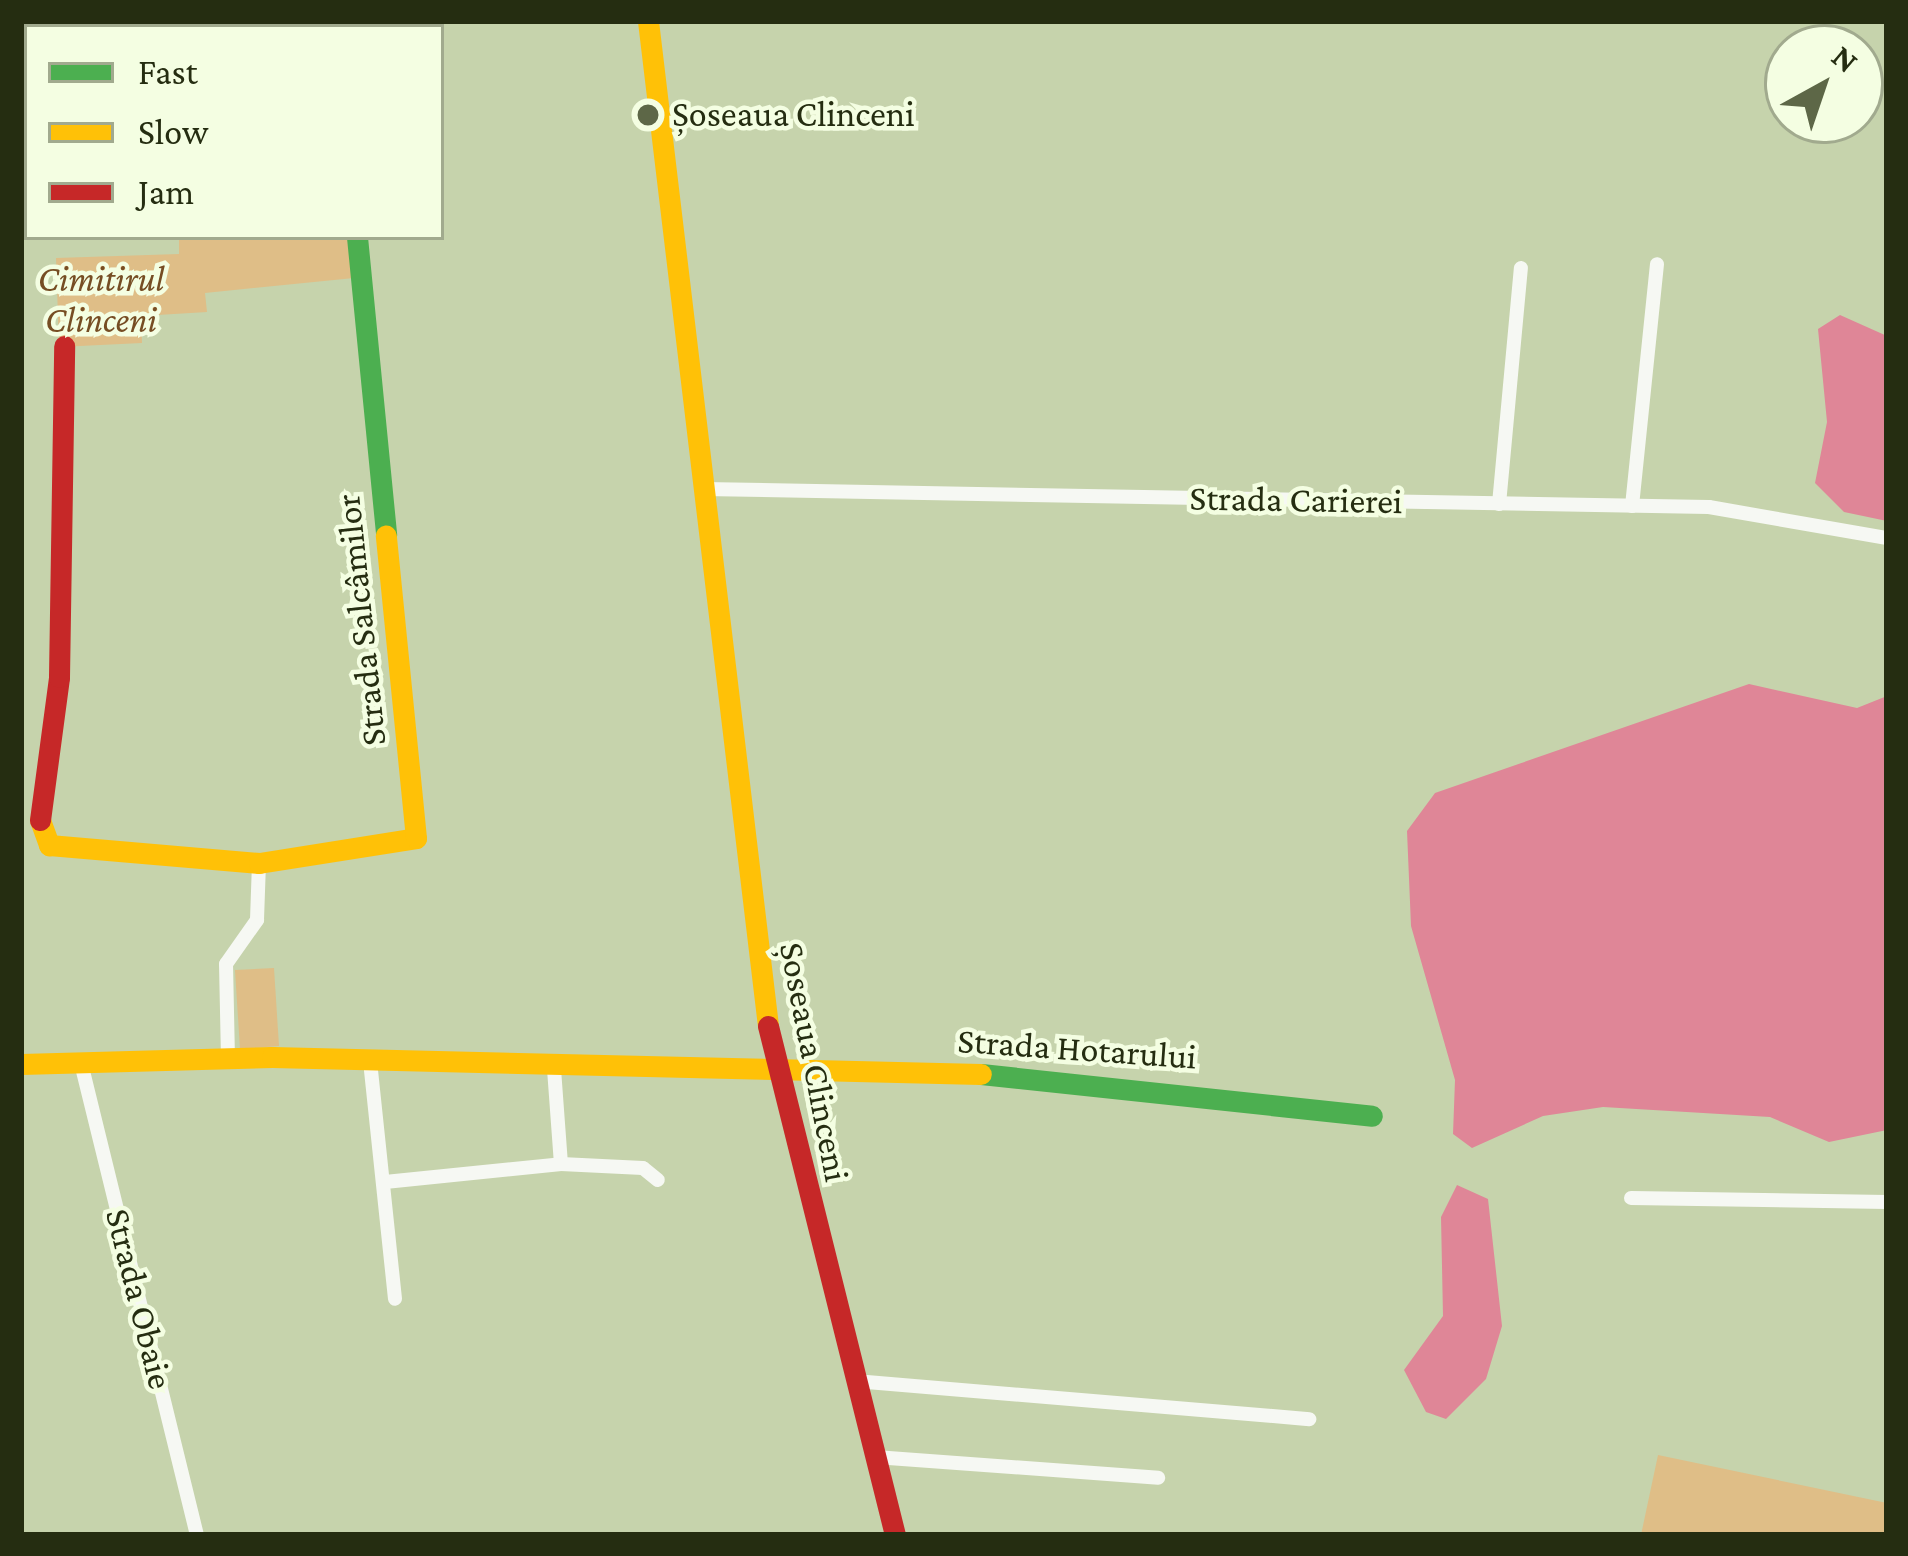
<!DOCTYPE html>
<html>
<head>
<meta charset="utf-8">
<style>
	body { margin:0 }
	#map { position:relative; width:1908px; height:1556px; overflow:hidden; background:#c6d3ac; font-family:"Crimson Pro",serif }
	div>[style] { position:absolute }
	.green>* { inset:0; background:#dfbe87 }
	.water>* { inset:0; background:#df8697 }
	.street>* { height:14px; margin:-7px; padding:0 7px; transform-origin:7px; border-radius:7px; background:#f6f8f3 }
	.fast>* { height:21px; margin:-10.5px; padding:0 10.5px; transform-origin:10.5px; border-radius:10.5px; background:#4caf50 }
	.slow>* { height:21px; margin:-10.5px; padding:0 10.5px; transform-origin:10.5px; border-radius:10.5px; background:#ffc107 }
	.jam>* { height:21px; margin:-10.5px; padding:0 10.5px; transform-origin:10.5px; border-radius:10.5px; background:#c62828 }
	.dots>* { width:33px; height:33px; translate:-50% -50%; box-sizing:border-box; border:6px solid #f4fee2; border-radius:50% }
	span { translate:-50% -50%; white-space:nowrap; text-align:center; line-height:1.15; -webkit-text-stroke:9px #f4fee2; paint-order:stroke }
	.poi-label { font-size:36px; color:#252d11 }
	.left { translate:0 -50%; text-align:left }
	.park-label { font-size:36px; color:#764d23; font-style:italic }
	.street-label { font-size:36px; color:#252d11 }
	.frame { position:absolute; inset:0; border:24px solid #252d11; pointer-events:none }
	.legend { position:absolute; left:24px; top:24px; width:420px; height:216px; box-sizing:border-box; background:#f4fee2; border:3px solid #a1aa8e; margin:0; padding:15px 21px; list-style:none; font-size:36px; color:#252d11 }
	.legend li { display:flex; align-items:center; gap:24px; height:60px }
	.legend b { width:60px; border:3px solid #a1aa8e }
	.north { position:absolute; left:1764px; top:24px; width:120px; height:120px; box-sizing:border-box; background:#f4fee2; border:3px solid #a1aa8e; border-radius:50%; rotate:40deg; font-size:33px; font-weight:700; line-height:48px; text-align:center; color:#252d11 }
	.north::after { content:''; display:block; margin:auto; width:42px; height:54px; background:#5d6747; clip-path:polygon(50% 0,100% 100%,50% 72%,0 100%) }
</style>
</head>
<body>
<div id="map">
	<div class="green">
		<div style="clip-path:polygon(179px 237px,351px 237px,354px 278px,205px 293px,207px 312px,141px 316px,142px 343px,59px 347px,56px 258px,179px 254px)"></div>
		<div style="clip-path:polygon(274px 968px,279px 1046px,240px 1049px,235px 970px)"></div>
		<div style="clip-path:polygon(1658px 1455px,1887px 1503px,1887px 1535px,1641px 1535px)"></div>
	</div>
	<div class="water">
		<div style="clip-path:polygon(1840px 315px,1887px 336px,1887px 521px,1844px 512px,1815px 483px,1827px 422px,1818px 329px)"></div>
		<div style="clip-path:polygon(1749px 684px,1857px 708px,1887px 696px,1887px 1130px,1829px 1142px,1770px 1117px,1603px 1107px,1543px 1116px,1472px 1148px,1453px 1134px,1455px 1080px,1411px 926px,1407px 831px,1435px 793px)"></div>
		<div style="clip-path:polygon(1457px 1185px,1488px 1199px,1502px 1326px,1486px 1379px,1446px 1419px,1426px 1412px,1404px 1370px,1443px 1316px,1441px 1217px)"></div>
	</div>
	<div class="street">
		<div style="left:338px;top:21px;width:6px;rotate:81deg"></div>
		<div style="left:703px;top:489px;width:1006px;rotate:1.03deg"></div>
		<div style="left:1709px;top:507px;width:181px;rotate:9.9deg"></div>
		<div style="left:1499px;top:504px;width:237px;rotate:-84.7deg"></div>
		<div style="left:1632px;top:506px;width:243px;rotate:-84.1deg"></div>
		<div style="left:228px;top:1059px;width:95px;rotate:-91.2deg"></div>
		<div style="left:226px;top:964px;width:54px;rotate:-54.8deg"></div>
		<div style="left:257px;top:920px;width:57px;rotate:-88deg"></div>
		<div style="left:370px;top:1061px;width:239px;rotate:84deg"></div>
		<div style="left:81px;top:1063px;width:486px;rotate:76.2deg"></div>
		<div style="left:554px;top:1069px;width:95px;rotate:85.8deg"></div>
		<div style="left:385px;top:1182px;width:177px;rotate:-5.8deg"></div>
		<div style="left:561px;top:1164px;width:82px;rotate:2.8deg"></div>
		<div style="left:643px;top:1168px;width:19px;rotate:39deg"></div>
		<div style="left:1631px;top:1198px;width:256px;rotate:0.9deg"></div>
		<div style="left:855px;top:1381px;width:456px;rotate:4.8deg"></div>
		<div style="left:875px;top:1457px;width:284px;rotate:4.2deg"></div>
	</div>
	<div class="fast">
		<div style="left:357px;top:237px;width:299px;rotate:84.4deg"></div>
		<div style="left:981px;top:1074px;width:393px;rotate:6.1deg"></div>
	</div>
	<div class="slow">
		<div style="left:648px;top:21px;width:1012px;rotate:83.19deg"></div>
		<div style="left:40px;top:820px;width:27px;rotate:70deg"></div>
		<div style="left:49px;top:845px;width:211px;rotate:4.9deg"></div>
		<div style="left:259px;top:863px;width:159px;rotate:-9deg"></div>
		<div style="left:416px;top:838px;width:304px;rotate:-95.7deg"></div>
		<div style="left:21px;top:1064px;width:251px;rotate:-1.6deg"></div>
		<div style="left:272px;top:1057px;width:709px;rotate:1.37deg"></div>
	</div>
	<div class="jam">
		<div style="left:40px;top:820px;width:144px;rotate:-82.4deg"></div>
		<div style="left:59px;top:677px;width:331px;rotate:-89.1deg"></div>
		<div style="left:768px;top:1026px;width:525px;rotate:75.99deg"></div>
	</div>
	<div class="dots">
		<div style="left:648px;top:115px;background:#5d6747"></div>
	</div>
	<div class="poi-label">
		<span class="left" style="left:672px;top:115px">Șoseaua Clinceni</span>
	</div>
	<div class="park-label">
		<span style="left:101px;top:300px">Cimitirul<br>Clinceni</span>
	</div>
	<div class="street-label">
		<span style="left:1296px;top:500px;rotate:1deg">Strada Carierei</span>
		<span style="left:361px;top:620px;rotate:-96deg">Strada Salcâmilor</span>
		<span style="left:1077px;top:1049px;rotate:4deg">Strada Hotarului</span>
		<span style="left:814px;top:1062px;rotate:79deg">Șoseaua Clinceni</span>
		<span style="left:139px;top:1299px;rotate:76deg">Strada Obaie</span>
	</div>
	<div class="frame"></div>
	<ul class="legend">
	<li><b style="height:15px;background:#4caf50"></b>Fast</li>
	<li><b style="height:15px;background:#ffc107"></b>Slow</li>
	<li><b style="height:15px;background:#c62828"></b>Jam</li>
	</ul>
	<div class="north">N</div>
</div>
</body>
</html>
